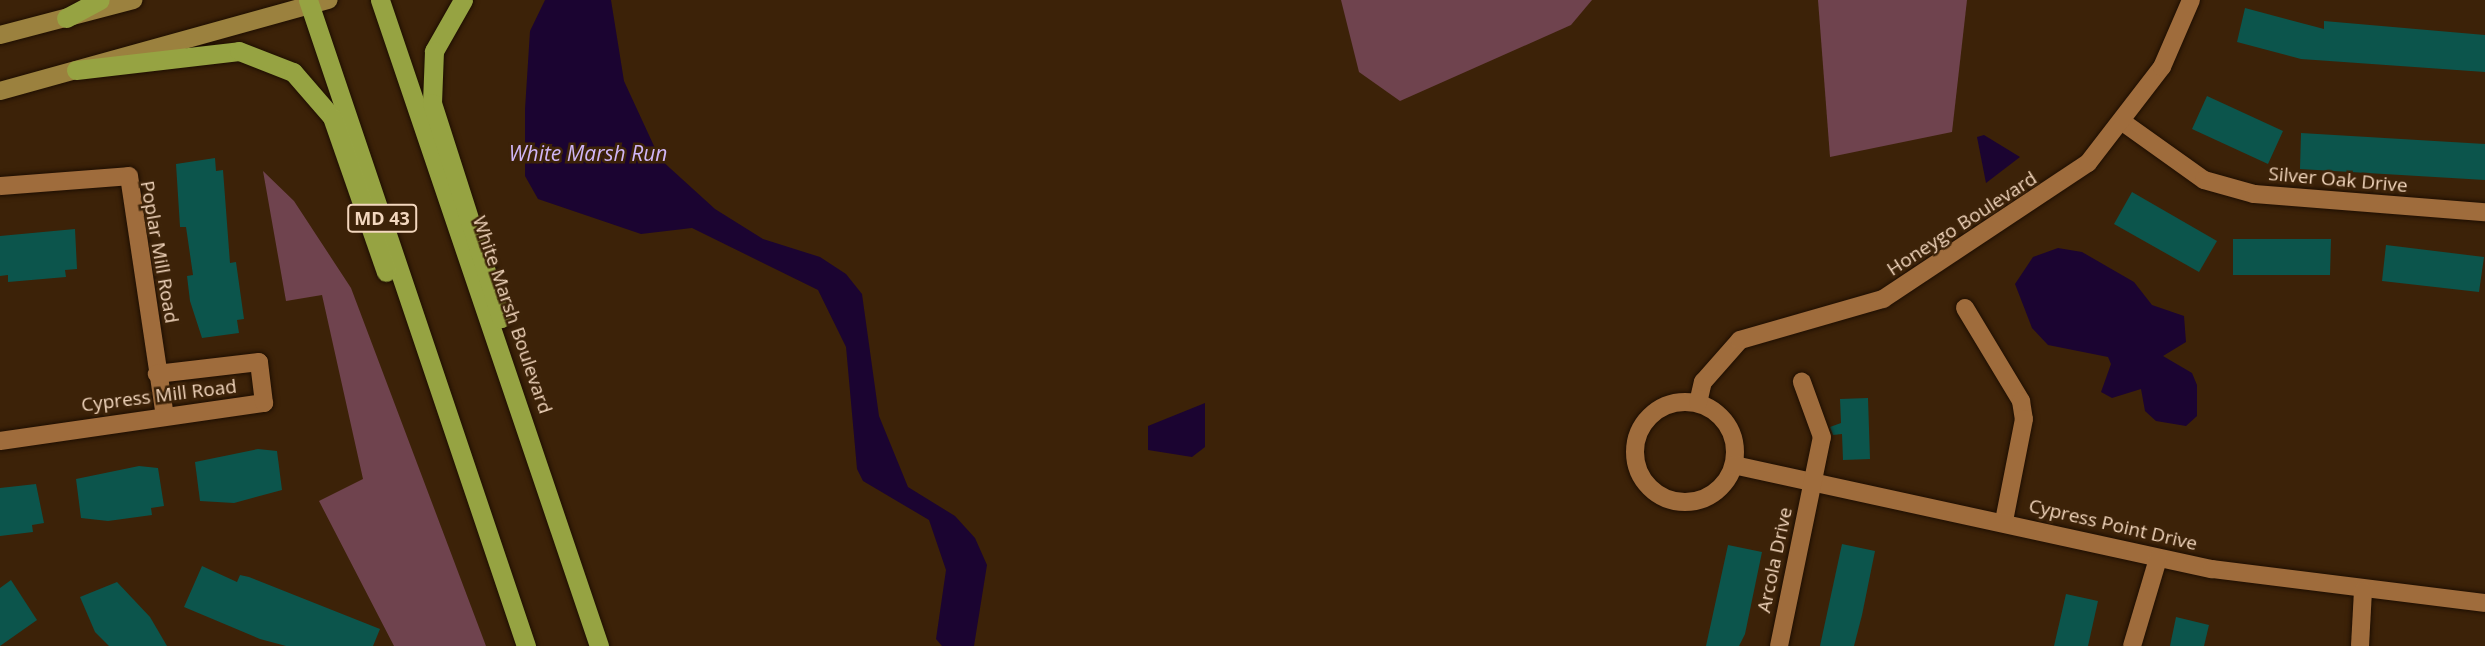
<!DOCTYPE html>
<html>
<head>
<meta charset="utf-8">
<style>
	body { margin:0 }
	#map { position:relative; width:2485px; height:646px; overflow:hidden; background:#3c2208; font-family:"Open Sans",sans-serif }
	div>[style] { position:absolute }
	.green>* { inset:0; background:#6f434e }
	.water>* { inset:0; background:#1b0431 }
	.building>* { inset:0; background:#0c554c }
	.roads { filter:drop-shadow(0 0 2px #1d0e02) drop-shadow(0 0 2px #1d0e02) }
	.minor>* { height:18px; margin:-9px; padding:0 9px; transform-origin:9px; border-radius:9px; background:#9f6c3c }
	.minor>.ring { margin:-9px; padding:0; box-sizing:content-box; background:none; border:18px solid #9f6c3c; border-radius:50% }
	.secondary>* { height:18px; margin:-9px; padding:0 9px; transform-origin:9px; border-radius:9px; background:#9b813e }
	.trunk>* { height:19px; margin:-9.5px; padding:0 9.5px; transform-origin:9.5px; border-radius:9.5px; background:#96a342 }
	span { translate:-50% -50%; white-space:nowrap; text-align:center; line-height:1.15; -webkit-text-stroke:5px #3c2208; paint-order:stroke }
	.shield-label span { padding:2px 5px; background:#3c2208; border:2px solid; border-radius:5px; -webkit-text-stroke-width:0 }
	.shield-label { font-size:18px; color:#f3d7be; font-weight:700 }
	.street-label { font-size:19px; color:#f3d7be }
	.water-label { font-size:21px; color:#d0b6f6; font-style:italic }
</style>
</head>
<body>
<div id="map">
	<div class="green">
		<div style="clip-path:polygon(1341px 0,1592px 0,1571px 25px,1400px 101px,1359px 72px)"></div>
		<div style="clip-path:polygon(1818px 0,1967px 0,1952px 132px,1830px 157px)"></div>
		<div style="clip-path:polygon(263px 171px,294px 201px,351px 288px,486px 646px,394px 646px,319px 501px,363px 479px,322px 295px,286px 301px)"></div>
	</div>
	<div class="water">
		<div style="clip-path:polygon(545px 0,611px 0,624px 81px,660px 159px,715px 209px,763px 239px,820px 257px,846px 274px,862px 294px,879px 416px,908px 487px,955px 516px,975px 538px,987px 565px,974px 646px,942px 646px,936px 639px,946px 570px,929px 520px,863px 481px,857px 469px,846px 347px,818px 290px,692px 228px,641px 234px,538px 199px,525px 176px,525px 109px,530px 31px)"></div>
		<div style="clip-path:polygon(1984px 135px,2020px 157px,1986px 183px,1977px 137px)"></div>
		<div style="clip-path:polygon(2058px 248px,2082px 252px,2134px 282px,2152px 305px,2184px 316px,2186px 342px,2163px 356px,2192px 373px,2197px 385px,2197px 416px,2186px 426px,2156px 421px,2145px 411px,2141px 389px,2112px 398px,2101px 392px,2111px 364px,2108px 357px,2048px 345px,2032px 328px,2015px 284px,2033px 257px)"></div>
		<div style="clip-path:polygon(1205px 403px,1205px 447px,1192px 457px,1148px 450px,1148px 426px)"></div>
	</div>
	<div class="building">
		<div style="clip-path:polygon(2245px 8px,2324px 29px,2324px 21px,2485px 35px,2485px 72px,2301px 59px,2237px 42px)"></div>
		<div style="clip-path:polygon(2207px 96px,2283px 131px,2268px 164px,2192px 129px)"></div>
		<div style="clip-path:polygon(2301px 133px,2485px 144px,2485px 180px,2300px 169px)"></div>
		<div style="clip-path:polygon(215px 158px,216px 171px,223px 170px,230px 263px,236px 262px,244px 319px,237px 320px,239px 333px,202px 338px,190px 301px,187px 276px,193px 275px,186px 227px,180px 227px,176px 164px)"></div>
		<div style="clip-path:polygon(2132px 192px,2217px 241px,2199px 272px,2114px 224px)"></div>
		<div style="clip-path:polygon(75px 229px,77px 269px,65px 270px,66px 277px,8px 282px,8px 275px,0 276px,0 236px)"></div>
		<div style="clip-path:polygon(2233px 239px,2331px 239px,2330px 275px,2233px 275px)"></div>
		<div style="clip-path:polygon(2386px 245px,2484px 257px,2479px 292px,2382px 281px)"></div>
		<div style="clip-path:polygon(1868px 398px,1870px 459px,1843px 460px,1842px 434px,1833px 435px,1830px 427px,1841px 423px,1840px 399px)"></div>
		<div style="clip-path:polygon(258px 449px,277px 451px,282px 490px,234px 503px,200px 501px,195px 462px)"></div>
		<div style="clip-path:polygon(139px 466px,158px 468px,164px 506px,151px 508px,152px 515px,108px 521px,81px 518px,76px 479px)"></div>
		<div style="clip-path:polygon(36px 484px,44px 523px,32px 525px,33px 532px,0 536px,0 488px)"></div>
		<div style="clip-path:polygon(1842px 544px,1875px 551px,1862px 615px,1854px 646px,1820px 646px)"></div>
		<div style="clip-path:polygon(1728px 545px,1762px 552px,1745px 634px,1739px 646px,1706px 646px)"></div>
		<div style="clip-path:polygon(202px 566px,237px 582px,240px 575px,249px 577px,380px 629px,373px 646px,286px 646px,260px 639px,184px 607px)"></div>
		<div style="clip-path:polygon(11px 580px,37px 620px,0 646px,0 588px)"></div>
		<div style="clip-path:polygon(117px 582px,150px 617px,167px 646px,109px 646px,95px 632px,80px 597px)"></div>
		<div style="clip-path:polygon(2066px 594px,2098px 601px,2088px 646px,2054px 646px)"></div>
		<div style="clip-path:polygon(2176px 617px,2209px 625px,2204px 646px,2170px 646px)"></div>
	</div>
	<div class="roads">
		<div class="minor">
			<div style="left:2124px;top:123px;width:98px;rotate:35.5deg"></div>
			<div style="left:2204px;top:180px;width:52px;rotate:15.6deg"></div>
			<div style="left:2254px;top:194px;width:232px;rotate:4.5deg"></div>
			<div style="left:0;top:186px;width:129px;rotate:-4.4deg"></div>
			<div style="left:129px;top:176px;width:243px;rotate:81.5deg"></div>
			<div style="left:1965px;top:308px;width:109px;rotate:58.9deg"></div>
			<div style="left:2021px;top:401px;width:18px;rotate:81deg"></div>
			<div style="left:2024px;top:419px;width:104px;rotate:101.1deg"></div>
			<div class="ring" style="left:1635px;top:402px;width:82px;height:82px"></div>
			<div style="left:1698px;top:403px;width:22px;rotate:-77deg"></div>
			<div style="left:1703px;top:382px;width:56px;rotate:-48.6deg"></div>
			<div style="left:1740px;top:340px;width:149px;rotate:-16deg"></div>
			<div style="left:1883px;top:299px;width:246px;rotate:-33.6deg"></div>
			<div style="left:2088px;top:163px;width:121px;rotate:-52.4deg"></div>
			<div style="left:2162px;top:67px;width:73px;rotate:-66.6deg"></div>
			<div style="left:0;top:441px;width:267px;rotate:-8.2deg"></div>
			<div style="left:264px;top:403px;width:41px;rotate:-97deg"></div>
			<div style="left:259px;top:362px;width:103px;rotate:173.3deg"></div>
			<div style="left:1734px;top:465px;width:489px;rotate:12.3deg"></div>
			<div style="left:2212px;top:569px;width:275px;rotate:7.1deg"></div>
			<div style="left:1779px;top:646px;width:213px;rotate:-78.4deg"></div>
			<div style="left:1822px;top:437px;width:59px;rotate:-110deg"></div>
			<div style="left:2132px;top:646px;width:91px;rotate:-73.4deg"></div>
			<div style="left:2360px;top:646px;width:55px;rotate:-86.9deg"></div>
		</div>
		<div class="secondary">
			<div style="left:0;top:35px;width:138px;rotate:-14.7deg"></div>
			<div style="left:0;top:91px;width:341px;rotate:-15.5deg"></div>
		</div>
		<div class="trunk">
			<div style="left:308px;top:0;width:682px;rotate:71.35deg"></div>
			<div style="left:380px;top:0;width:682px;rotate:71.27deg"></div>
			<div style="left:463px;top:0;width:59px;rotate:119.6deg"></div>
			<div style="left:434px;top:51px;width:52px;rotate:92.2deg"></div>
			<div style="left:432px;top:103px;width:226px;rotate:72.2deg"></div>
			<div style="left:66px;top:18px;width:38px;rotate:-28deg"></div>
			<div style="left:76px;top:70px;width:164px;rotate:-6.6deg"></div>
			<div style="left:239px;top:51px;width:58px;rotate:21.3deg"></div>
			<div style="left:293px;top:72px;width:60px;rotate:49.1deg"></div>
			<div style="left:332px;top:117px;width:164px;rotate:70.8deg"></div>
		</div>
	</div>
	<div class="shield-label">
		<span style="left:382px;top:218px">MD 43</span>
	</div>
	<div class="street-label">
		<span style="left:2338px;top:180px;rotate:5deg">Silver Oak Drive</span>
		<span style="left:1962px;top:224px;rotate:-33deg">Honeygo Boulevard</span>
		<span style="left:159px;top:252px;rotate:80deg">Poplar Mill Road</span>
		<span style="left:512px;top:315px;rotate:71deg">White Marsh Boulevard</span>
		<span style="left:159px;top:396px;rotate:-7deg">Cypress Mill Road</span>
		<span style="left:2113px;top:525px;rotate:13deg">Cypress Point Drive</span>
		<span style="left:1775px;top:560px;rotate:-78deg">Arcola Drive</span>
	</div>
	<div class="water-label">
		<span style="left:588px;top:153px">White Marsh Run</span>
	</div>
</div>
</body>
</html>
